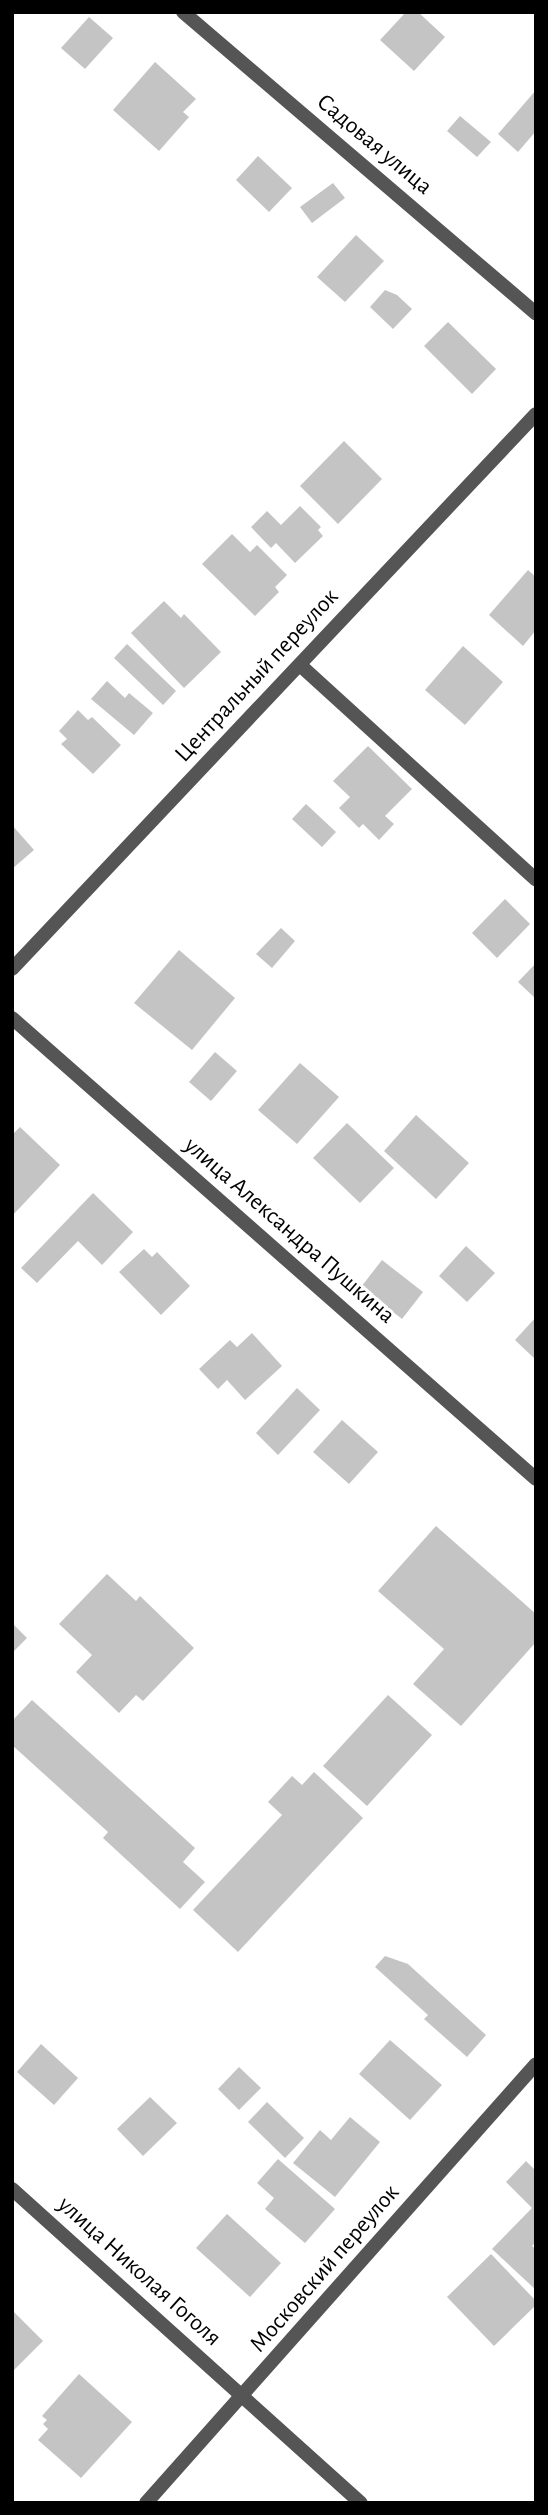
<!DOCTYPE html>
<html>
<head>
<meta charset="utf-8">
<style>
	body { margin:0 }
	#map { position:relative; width:548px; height:2515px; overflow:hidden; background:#fff; font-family:"Alegreya Sans",sans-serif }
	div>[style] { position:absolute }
	.building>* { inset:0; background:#c4c4c4 }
	.lane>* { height:14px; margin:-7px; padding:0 7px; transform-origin:7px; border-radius:7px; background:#555 }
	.street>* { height:14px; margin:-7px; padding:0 7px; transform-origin:7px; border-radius:7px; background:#555 }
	span { translate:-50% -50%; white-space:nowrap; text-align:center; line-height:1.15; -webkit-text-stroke:6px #fff; paint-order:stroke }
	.street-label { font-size:24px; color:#000 }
	.frame { position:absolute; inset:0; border:14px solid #000; pointer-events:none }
</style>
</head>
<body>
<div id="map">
	<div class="building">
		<div style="clip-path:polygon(406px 12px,418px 12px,445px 37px,414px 71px,380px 40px)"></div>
		<div style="clip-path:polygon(89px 17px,113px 38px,85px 69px,61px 48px)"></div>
		<div style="clip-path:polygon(155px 62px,196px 99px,183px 112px,189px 117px,159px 151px,113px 110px)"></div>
		<div style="clip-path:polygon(536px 90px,536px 131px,518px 152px,498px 134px)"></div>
		<div style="clip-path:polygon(460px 116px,491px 142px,477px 157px,447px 131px)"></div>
		<div style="clip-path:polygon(258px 156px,292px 188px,269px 212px,236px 180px)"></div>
		<div style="clip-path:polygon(333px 183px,345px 198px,312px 223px,300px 207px)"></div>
		<div style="clip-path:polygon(356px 235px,384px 261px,345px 302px,317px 277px)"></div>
		<div style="clip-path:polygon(385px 290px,397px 295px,412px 309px,393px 329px,370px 307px)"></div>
		<div style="clip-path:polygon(448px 322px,496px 369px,472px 394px,424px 346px)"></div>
		<div style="clip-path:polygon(344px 441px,382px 479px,338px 524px,300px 486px)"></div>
		<div style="clip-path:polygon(300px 506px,321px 527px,318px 530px,323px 536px,295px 563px,276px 543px,271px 548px,251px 527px,267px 511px,281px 525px)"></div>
		<div style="clip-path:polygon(232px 534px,250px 552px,257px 545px,287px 575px,275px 587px,279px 592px,255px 616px,202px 564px)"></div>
		<div style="clip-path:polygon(528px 570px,536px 577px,536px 630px,523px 646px,489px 615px)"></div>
		<div style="clip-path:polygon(164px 601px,181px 618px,184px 614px,221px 652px,184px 688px,131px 633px)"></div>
		<div style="clip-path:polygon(127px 644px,176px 691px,163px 705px,114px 658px)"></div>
		<div style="clip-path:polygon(463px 646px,503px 682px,465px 725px,425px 690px)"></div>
		<div style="clip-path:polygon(107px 681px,125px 698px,129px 693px,153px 713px,134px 735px,91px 699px)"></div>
		<div style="clip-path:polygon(78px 710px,88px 720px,92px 717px,121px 745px,93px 774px,61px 744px,67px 739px,59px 731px)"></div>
		<div style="clip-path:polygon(368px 746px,412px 789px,385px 816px,394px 824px,379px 840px,363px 824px,359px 828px,339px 808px,350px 797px,333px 781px)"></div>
		<div style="clip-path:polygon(306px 804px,336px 832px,322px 847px,292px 819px)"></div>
		<div style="clip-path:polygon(12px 825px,34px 850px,12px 869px)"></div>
		<div style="clip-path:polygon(505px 899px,530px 924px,497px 958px,472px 933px)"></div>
		<div style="clip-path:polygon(281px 928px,295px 941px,272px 968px,256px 954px)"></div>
		<div style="clip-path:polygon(179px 950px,235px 998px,192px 1050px,134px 1003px)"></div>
		<div style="clip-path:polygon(536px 963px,536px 999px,518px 982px)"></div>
		<div style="clip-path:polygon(215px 1052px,237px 1071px,211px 1101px,189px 1082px)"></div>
		<div style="clip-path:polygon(300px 1063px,339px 1097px,297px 1144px,258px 1110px)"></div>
		<div style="clip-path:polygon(416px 1115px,469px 1163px,436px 1199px,384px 1151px)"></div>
		<div style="clip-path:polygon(347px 1123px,394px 1168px,360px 1203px,313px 1158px)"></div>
		<div style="clip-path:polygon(20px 1127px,60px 1165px,12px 1216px,12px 1135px)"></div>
		<div style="clip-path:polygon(93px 1193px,133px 1232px,102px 1265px,78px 1241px,37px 1283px,21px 1268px)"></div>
		<div style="clip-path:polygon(466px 1246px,495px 1273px,467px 1302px,439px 1276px)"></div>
		<div style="clip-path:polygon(144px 1249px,152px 1257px,157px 1252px,190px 1286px,161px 1315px,119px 1272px)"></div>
		<div style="clip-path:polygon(382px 1260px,423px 1292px,402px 1319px,361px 1287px)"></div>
		<div style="clip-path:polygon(536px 1317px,536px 1360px,515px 1340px)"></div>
		<div style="clip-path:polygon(252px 1333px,282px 1366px,245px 1400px,227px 1380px,218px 1389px,199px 1369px,230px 1340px,237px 1347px)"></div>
		<div style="clip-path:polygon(297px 1388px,320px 1410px,278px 1455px,256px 1433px)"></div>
		<div style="clip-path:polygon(342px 1420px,378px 1452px,349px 1484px,313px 1452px)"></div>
		<div style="clip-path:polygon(436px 1526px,536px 1614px,536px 1642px,461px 1726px,413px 1684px,444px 1649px,378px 1591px)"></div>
		<div style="clip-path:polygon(107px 1574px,136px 1601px,140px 1596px,194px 1648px,143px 1701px,136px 1695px,119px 1713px,76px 1672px,92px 1655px,59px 1624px)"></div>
		<div style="clip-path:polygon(12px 1623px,27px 1638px,12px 1653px)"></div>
		<div style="clip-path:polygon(388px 1695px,432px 1735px,367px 1806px,323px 1766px)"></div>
		<div style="clip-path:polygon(32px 1700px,195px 1848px,183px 1862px,205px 1882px,180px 1909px,103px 1838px,108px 1832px,12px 1745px,12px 1721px)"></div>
		<div style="clip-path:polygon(314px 1772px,363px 1818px,238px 1952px,193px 1910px,282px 1815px,268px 1802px,292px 1776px,302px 1785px)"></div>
		<div style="clip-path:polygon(385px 1956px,408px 1964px,486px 2035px,467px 2057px,424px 2019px,428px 2015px,375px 1967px)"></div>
		<div style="clip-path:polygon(390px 2040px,442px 2085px,410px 2120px,359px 2074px)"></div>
		<div style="clip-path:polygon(41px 2044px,78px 2078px,54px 2105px,17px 2072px)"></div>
		<div style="clip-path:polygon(239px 2067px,261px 2088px,239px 2110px,218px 2089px)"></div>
		<div style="clip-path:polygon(150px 2097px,177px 2123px,143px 2156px,117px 2129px)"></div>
		<div style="clip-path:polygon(267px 2102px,304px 2138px,285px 2158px,248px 2122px)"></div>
		<div style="clip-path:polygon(350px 2117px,380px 2142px,335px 2197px,293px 2163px,320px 2130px,331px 2140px)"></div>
		<div style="clip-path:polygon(278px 2159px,335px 2209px,305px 2243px,265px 2209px,274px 2198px,257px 2183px)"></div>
		<div style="clip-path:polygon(526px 2161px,536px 2171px,536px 2242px,532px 2246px,536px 2249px,536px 2290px,492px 2249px,532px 2208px,506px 2182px)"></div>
		<div style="clip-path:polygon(227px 2214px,281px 2263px,250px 2297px,196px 2248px)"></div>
		<div style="clip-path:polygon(491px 2254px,536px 2301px,536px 2305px,494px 2346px,447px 2297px)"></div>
		<div style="clip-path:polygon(12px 2310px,43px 2341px,12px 2372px)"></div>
		<div style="clip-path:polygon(79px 2374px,132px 2422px,81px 2478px,38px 2440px,48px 2429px,43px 2424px,47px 2420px,42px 2416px)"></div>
	</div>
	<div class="lane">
		<div style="left:300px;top:665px;width:319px;rotate:42.3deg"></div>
	</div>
	<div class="street">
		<div style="left:183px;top:12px;width:464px;rotate:40.5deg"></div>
		<div style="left:12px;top:969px;width:763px;rotate:-46.65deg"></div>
		<div style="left:12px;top:1018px;width:698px;rotate:41.34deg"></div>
		<div style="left:12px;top:2189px;width:469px;rotate:42deg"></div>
		<div style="left:146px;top:2503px;width:587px;rotate:-48.38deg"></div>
	</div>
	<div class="street-label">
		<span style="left:374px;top:145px;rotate:40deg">Садовая улица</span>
		<span style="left:257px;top:676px;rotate:-47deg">Центральный переулок</span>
		<span style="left:289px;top:1231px;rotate:41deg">улица Александра Пушкина</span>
		<span style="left:325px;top:2269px;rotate:-49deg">Московский переулок</span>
		<span style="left:139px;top:2272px;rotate:42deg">улица Николая Гоголя</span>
	</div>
	<div class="frame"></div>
</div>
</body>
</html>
